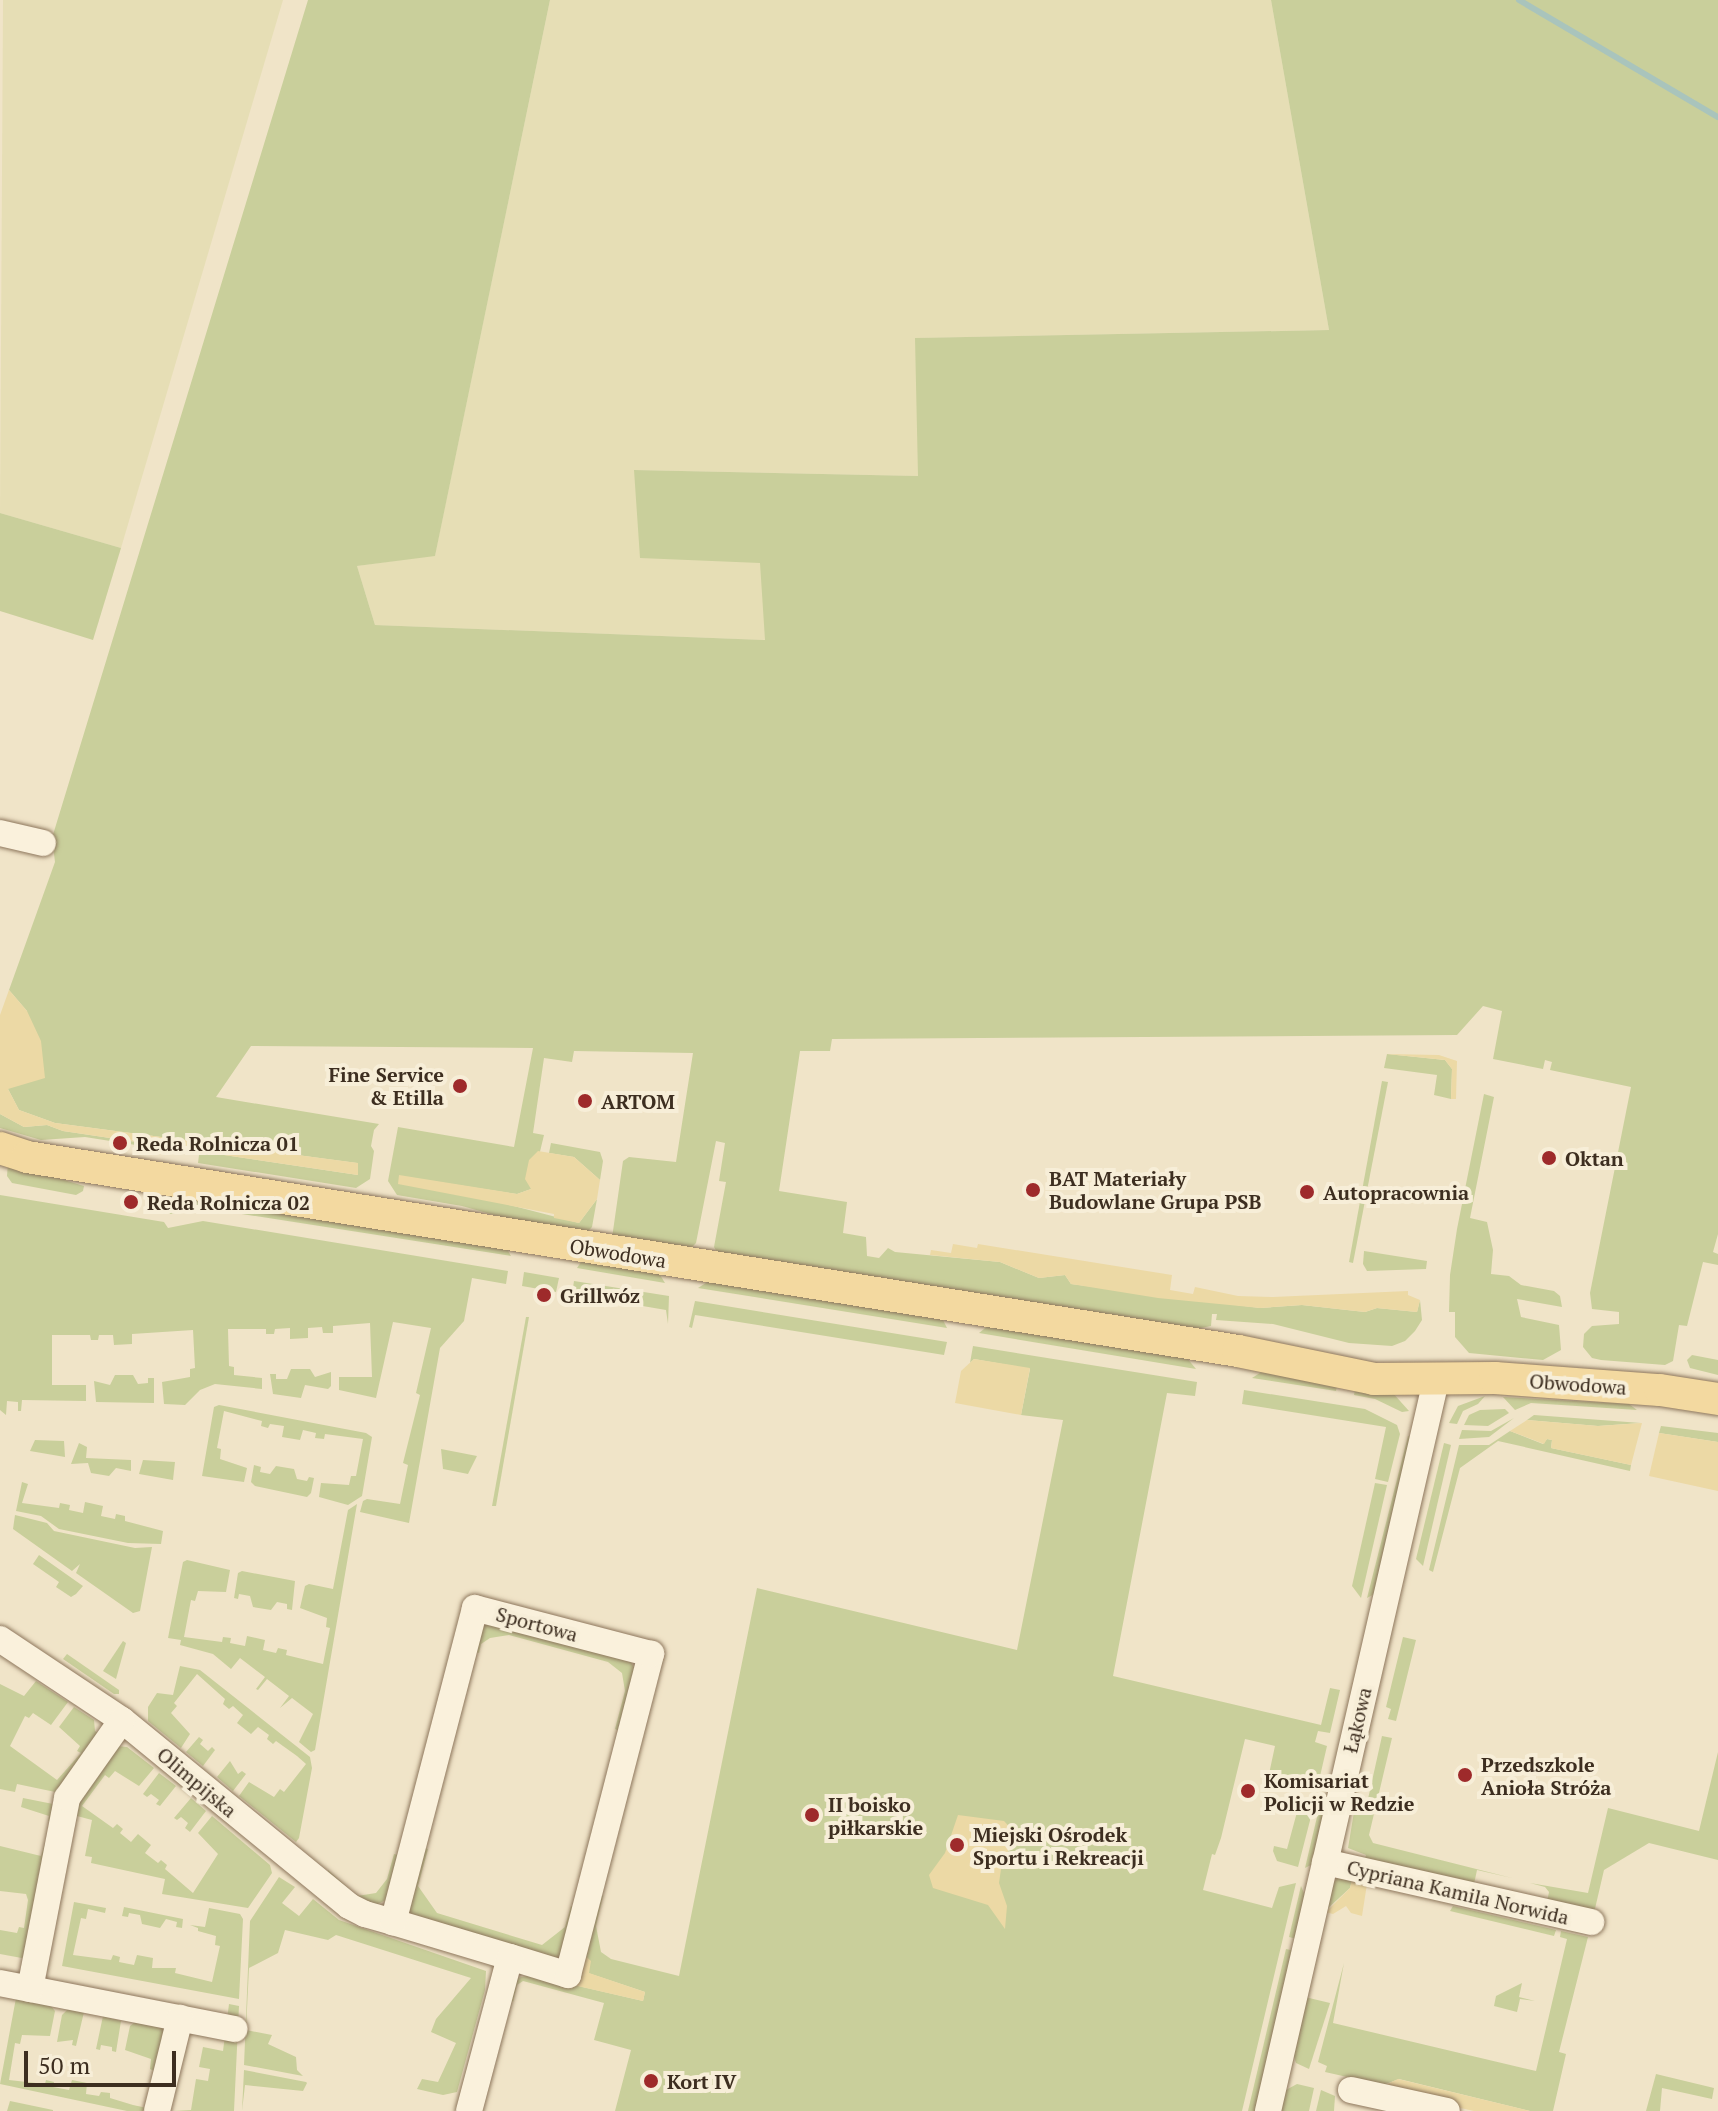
<!DOCTYPE html>
<html>
<head>
<meta charset="utf-8">
<style>
	body { margin:0 }
	#map { position:relative; width:1718px; height:2111px; overflow:hidden; background:#f0e4c8; font-family:"PT Serif",serif }
	div>[style] { position:absolute }
	.farmland>* { inset:0; background:#e6deb5 }
	.green>* { inset:0; background:#c9cf9b }
	.sand>* { inset:0; background:#ecd9a5 }
	.stream>* { height:6px; margin:-3px; padding:0 3px; transform-origin:3px; border-radius:3px; background:#a9c4bc }
	.roads { filter:drop-shadow(0 0 2px #8d765c) drop-shadow(0 0 2px #8d765c) }
	.minor>* { height:26px; margin:-13px; padding:0 13px; transform-origin:13px; border-radius:13px; background:#faf1dc }
	.major>* { height:32px; margin:-16px; padding:0 16px; transform-origin:16px; border-radius:16px; background:#f3d9a0 }
	.dots>* { width:22px; height:22px; translate:-50% -50%; box-sizing:border-box; border:4px solid #f7eed8; border-radius:50% }
	span { translate:-50% -50%; white-space:nowrap; text-align:center; line-height:1.15; -webkit-text-stroke:8px #f7eed8; paint-order:stroke }
	.poi-label { font-size:20px; color:#3d2e20; font-weight:700 }
	.right { translate:-100% -50%; text-align:right }
	.left { translate:0 -50%; text-align:left }
	.street-label { font-size:20px; color:#3d2e20 }
	.scale { position:absolute; left:24px; top:2051px; width:152px; height:36px; box-sizing:border-box; border:4px solid #3d2e20; border-top:0; padding-left:10px; font-size:24px; line-height:28px; white-space:nowrap; color:#3d2e20; -webkit-text-stroke:6px #f7eed8; paint-order:stroke }
</style>
</head>
<body>
<div id="map">
	<div class="farmland">
		<div style="clip-path:polygon(3px 0,283px 0,121px 548px,0 513px)"></div>
		<div style="clip-path:polygon(550px 0,1271px 0,1329px 330px,916px 338px,919px 476px,635px 470px,761px 563px,766px 640px,375px 625px,357px 566px,435px 555px)"></div>
	</div>
	<div class="green">
		<div style="clip-path:polygon(308px 0,550px 0,435px 556px,357px 566px,375px 625px,765px 640px,760px 563px,640px 558px,634px 470px,918px 476px,915px 338px,1329px 330px,1271px 0,1718px 0,1718px 1234px,1713px 1252px,1718px 1254px,1718px 1265px,1703px 1262px,1687px 1326px,1679px 1325px,1673px 1361px,1665px 1365px,1601px 1360px,1592px 1358px,1583px 1347px,1584px 1334px,1592px 1326px,1619px 1324px,1619px 1312px,1592px 1309px,1590px 1293px,1631px 1087px,1550px 1070px,1552px 1062px,1545px 1060px,1543px 1069px,1493px 1059px,1502px 1011px,1483px 1006px,1457px 1035px,832px 1039px,830px 1051px,800px 1051px,779px 1191px,847px 1202px,843px 1233px,866px 1237px,867px 1256px,879px 1258px,888px 1248px,895px 1252px,1000px 1262px,1039px 1278px,1065px 1275px,1071px 1284px,1260px 1308px,1302px 1305px,1365px 1312px,1377px 1308px,1417px 1312px,1420px 1300px,1422px 1320px,1415px 1331px,1405px 1341px,1392px 1346px,1349px 1343px,1273px 1324px,1216px 1320px,1217px 1314px,1212px 1314px,1211px 1326px,1180px 1332px,718px 1254px,714px 1247px,726px 1182px,719px 1181px,725px 1143px,716px 1141px,696px 1243px,690px 1249px,612px 1238px,623px 1161px,629px 1157px,676px 1162px,693px 1053px,574px 1051px,572px 1062px,544px 1058px,533px 1133px,544px 1135px,531px 1189px,517px 1194px,399px 1176px,579px 1223px,597px 1199px,592px 1227px,587px 1232px,554px 1232px,462px 1206px,397px 1195px,388px 1181px,398px 1127px,514px 1147px,533px 1048px,251px 1046px,216px 1097px,379px 1124px,374px 1130px,371px 1146px,374px 1151px,370px 1179px,356px 1188px,198px 1163px,199px 1155px,85px 1137px,41px 1140px,0 1128px,0 1114px,24px 1127px,47px 1125px,63px 1131px,358px 1175px,357px 1163px,55px 1123px,19px 1110px,8px 1089px,27px 1011px,9px 990px,55px 862px,52px 838px)"></div>
		<div style="clip-path:polygon(0 513px,121px 548px,93px 640px,0 611px)"></div>
		<div style="clip-path:polygon(1387px 1054px,1445px 1060px,1452px 1069px,1451px 1099px,1434px 1095px,1437px 1075px,1384px 1068px)"></div>
		<div style="clip-path:polygon(1382px 1081px,1388px 1082px,1353px 1263px,1349px 1262px)"></div>
		<div style="clip-path:polygon(1484px 1094px,1494px 1097px,1470px 1218px,1487px 1222px,1493px 1250px,1491px 1274px,1509px 1276px,1521px 1285px,1554px 1291px,1560px 1296px,1562px 1307px,1517px 1299px,1521px 1317px,1559px 1325px,1561px 1350px,1543px 1360px,1469px 1353px,1455px 1337px,1455px 1312px,1449px 1312px,1450px 1275px,1457px 1229px)"></div>
		<div style="clip-path:polygon(551px 1143px,600px 1152px,603px 1161px,600px 1180px,574px 1157px,549px 1153px)"></div>
		<div style="clip-path:polygon(8px 1163px,84px 1186px,83px 1191px,76px 1195px,12px 1183px,7px 1176px)"></div>
		<div style="clip-path:polygon(194px 1194px,507px 1249px,511px 1256px,204px 1208px,170px 1214px,155px 1197px)"></div>
		<div style="clip-path:polygon(0 1195px,164px 1222px,168px 1228px,203px 1221px,508px 1271px,506px 1284px,472px 1278px,464px 1321px,440px 1348px,409px 1523px,360px 1512px,363px 1501px,367px 1499px,400px 1504px,408px 1465px,403px 1463px,420px 1395px,416px 1393px,431px 1328px,393px 1322px,376px 1398px,339px 1390px,339px 1377px,372px 1377px,370px 1323px,333px 1326px,333px 1333px,323px 1333px,322px 1327px,308px 1328px,308px 1338px,290px 1339px,290px 1328px,275px 1329px,274px 1334px,266px 1334px,266px 1329px,228px 1329px,229px 1366px,234px 1367px,234px 1375px,262px 1378px,262px 1389px,215px 1384px,200px 1390px,185px 1405px,164px 1404px,162px 1382px,190px 1377px,190px 1369px,195px 1368px,193px 1330px,132px 1334px,132px 1344px,114px 1345px,113px 1335px,99px 1335px,98px 1340px,91px 1340px,90px 1335px,52px 1335px,52px 1385px,86px 1385px,86px 1401px,22px 1400px,21px 1411px,18px 1411px,18px 1402px,7px 1401px,6px 1415px,0 1410px)"></div>
		<div style="clip-path:polygon(1364px 1251px,1427px 1261px,1426px 1269px,1367px 1271px,1363px 1264px)"></div>
		<div style="clip-path:polygon(581px 1262px,657px 1270px,665px 1283px,577px 1268px)"></div>
		<div style="clip-path:polygon(524px 1272px,559px 1278px,556px 1292px,522px 1286px)"></div>
		<div style="clip-path:polygon(574px 1281px,669px 1296px,668px 1324px,666px 1310px,572px 1294px)"></div>
		<div style="clip-path:polygon(709px 1281px,943px 1320px,947px 1328px,698px 1288px)"></div>
		<div style="clip-path:polygon(695px 1301px,947px 1342px,944px 1355px,695px 1315px,692px 1328px,689px 1327px)"></div>
		<div style="clip-path:polygon(526px 1317px,529px 1317px,496px 1506px,492px 1506px)"></div>
		<div style="clip-path:polygon(989px 1325px,1187px 1358px,1196px 1369px,979px 1333px)"></div>
		<div style="clip-path:polygon(973px 1346px,1197px 1382px,1195px 1396px,1167px 1393px,1113px 1676px,1321px 1725px,1330px 1688px,1340px 1690px,1330px 1733px,1318px 1731px,1315px 1742px,1327px 1746px,1318px 1785px,1269px 1774px,1275px 1746px,1245px 1739px,1221px 1838px,1215px 1855px,1212px 1854px,1203px 1890px,1272px 1908px,1279px 1887px,1296px 1883px,1242px 2111px,615px 2111px,631px 2050px,594px 2040px,604px 2003px,523px 1981px,517px 1985px,513px 2002px,510px 1998px,517px 1978px,531px 1975px,643px 2001px,645px 1992px,588px 1973px,581px 1952px,598px 1895px,603px 1896px,596px 1926px,601px 1952px,611px 1959px,679px 1976px,757px 1588px,1017px 1650px,1063px 1420px,1021px 1415px,1030px 1369px,974px 1359px,970px 1363px)"></div>
		<div style="clip-path:polygon(1692px 1355px,1718px 1360px,1718px 1375px,1690px 1368px,1687px 1360px)"></div>
		<div style="clip-path:polygon(291px 1369px,310px 1369px,315px 1377px,331px 1372px,331px 1386px,328px 1389px,305px 1385px,301px 1398px,273px 1394px,270px 1374px,276px 1374px,276px 1379px,287px 1379px)"></div>
		<div style="clip-path:polygon(1266px 1369px,1338px 1381px,1336px 1391px,1252px 1378px)"></div>
		<div style="clip-path:polygon(115px 1375px,133px 1375px,138px 1384px,148px 1383px,148px 1378px,154px 1378px,154px 1403px,96px 1402px,94px 1381px,110px 1385px)"></div>
		<div style="clip-path:polygon(1356px 1383px,1392px 1392px,1409px 1411px,1402px 1412px,1375px 1399px,1354px 1395px)"></div>
		<div style="clip-path:polygon(1244px 1390px,1365px 1409px,1397px 1425px,1400px 1434px,1388px 1482px,1375px 1479px,1386px 1427px,1242px 1404px)"></div>
		<div style="clip-path:polygon(1485px 1396px,1478px 1404px,1463px 1411px,1457px 1424px,1449px 1423px,1458px 1406px)"></div>
		<div style="clip-path:polygon(1503px 1397px,1629px 1404px,1637px 1410px,1531px 1403px,1515px 1410px)"></div>
		<div style="clip-path:polygon(219px 1405px,366px 1433px,372px 1437px,362px 1496px,348px 1505px,319px 1497px,321px 1483px,349px 1485px,351px 1476px,356px 1476px,363px 1439px,325px 1434px,324px 1439px,315px 1438px,316px 1433px,303px 1430px,300px 1440px,282px 1437px,284px 1426px,270px 1424px,268px 1428px,261px 1426px,262px 1421px,224px 1411px,217px 1448px,221px 1449px,220px 1459px,247px 1468px,244px 1482px,202px 1476px,214px 1407px)"></div>
		<div style="clip-path:polygon(1505px 1409px,1509px 1413px,1488px 1426px,1464px 1425px,1469px 1415px,1480px 1410px)"></div>
		<div style="clip-path:polygon(1534px 1415px,1641px 1423px,1598px 1426px,1527px 1420px)"></div>
		<div style="clip-path:polygon(1514px 1418px,1489px 1437px,1459px 1439px,1462px 1430px,1491px 1431px)"></div>
		<div style="clip-path:polygon(1661px 1426px,1718px 1433px,1718px 1442px,1659px 1433px)"></div>
		<div style="clip-path:polygon(1510px 1431px,1543px 1444px,1547px 1439px,1552px 1440px,1551px 1448px,1631px 1465px,1630px 1471px,1498px 1441px,1460px 1468px,1433px 1572px,1429px 1570px,1459px 1445px,1489px 1445px)"></div>
		<div style="clip-path:polygon(1408px 1436px,1414px 1437px,1378px 1592px,1367px 1598px)"></div>
		<div style="clip-path:polygon(35px 1440px,64px 1441px,65px 1457px,30px 1451px)"></div>
		<div style="clip-path:polygon(79px 1443px,87px 1447px,86px 1458px,131px 1460px,131px 1471px,116px 1468px,109px 1476px,91px 1473px,88px 1463px,71px 1464px)"></div>
		<div style="clip-path:polygon(1444px 1443px,1451px 1445px,1423px 1566px,1416px 1559px)"></div>
		<div style="clip-path:polygon(441px 1449px,477px 1456px,468px 1474px,443px 1469px)"></div>
		<div style="clip-path:polygon(143px 1460px,175px 1462px,173px 1480px,139px 1474px)"></div>
		<div style="clip-path:polygon(254px 1465px,261px 1467px,260px 1472px,270px 1474px,276px 1466px,294px 1469px,297px 1479px,307px 1481px,309px 1477px,314px 1478px,311px 1493px,307px 1497px,255px 1486px,251px 1482px)"></div>
		<div style="clip-path:polygon(22px 1482px,28px 1484px,22px 1503px,59px 1508px,60px 1503px,70px 1505px,69px 1510px,83px 1513px,85px 1502px,103px 1506px,101px 1516px,115px 1519px,116px 1514px,125px 1516px,125px 1521px,163px 1531px,161px 1544px,128px 1543px,59px 1529px,41px 1516px,16px 1511px)"></div>
		<div style="clip-path:polygon(1375px 1483px,1387px 1485px,1361px 1598px,1352px 1586px)"></div>
		<div style="clip-path:polygon(357px 1504px,315px 1750px,311px 1752px,299px 1742px,313px 1714px,292px 1698px,280px 1708px,289px 1696px,267px 1679px,258px 1690px,256px 1689px,265px 1677px,240px 1658px,231px 1669px,213px 1654px,180px 1645px,181px 1640px,168px 1638px,183px 1562px,187px 1560px,230px 1570px,226px 1592px,198px 1591px,195px 1601px,191px 1600px,184px 1637px,222px 1642px,223px 1637px,231px 1638px,230px 1643px,245px 1646px,247px 1636px,265px 1640px,263px 1650px,276px 1653px,278px 1648px,287px 1650px,286px 1655px,323px 1664px,330px 1628px,326px 1627px,327px 1618px,300px 1608px,305px 1586px,309px 1584px,333px 1589px,348px 1510px)"></div>
		<div style="clip-path:polygon(15px 1515px,47px 1523px,54px 1531px,135px 1548px,152px 1547px,140px 1611px,133px 1613px,76px 1573px,80px 1564px,72px 1571px,13px 1529px)"></div>
		<div style="clip-path:polygon(39px 1555px,83px 1586px,76px 1594px,71px 1597px,56px 1587px,59px 1582px,33px 1564px)"></div>
		<div style="clip-path:polygon(242px 1571px,295px 1581px,292px 1610px,287px 1609px,287px 1604px,277px 1602px,271px 1610px,253px 1607px,250px 1596px,239px 1594px,238px 1599px,234px 1598px,238px 1573px)"></div>
		<div style="clip-path:polygon(488px 1624px,631px 1662px,635px 1669px,620px 1731px,615px 1729px,625px 1691px,622px 1673px,608px 1662px,509px 1635px,490px 1638px,481px 1644px,479px 1653px,474px 1651px,481px 1627px)"></div>
		<div style="clip-path:polygon(1403px 1637px,1416px 1640px,1396px 1721px,1388px 1719px,1391px 1709px,1386px 1707px)"></div>
		<div style="clip-path:polygon(123px 1641px,126px 1643px,116px 1679px,103px 1671px)"></div>
		<div style="clip-path:polygon(67px 1654px,119px 1690px,119px 1694px,114px 1694px,63px 1659px)"></div>
		<div style="clip-path:polygon(180px 1666px,200px 1670px,310px 1757px,312px 1768px,299px 1838px,296px 1842px,239px 1796px,249px 1782px,274px 1797px,280px 1789px,284px 1792px,306px 1764px,297px 1756px,276px 1741px,273px 1744px,267px 1739px,269px 1735px,258px 1727px,251px 1734px,237px 1723px,243px 1715px,233px 1706px,229px 1709px,223px 1704px,225px 1699px,197px 1674px,174px 1703px,177px 1706px,171px 1713px,190px 1734px,181px 1748px,148px 1721px,148px 1707px,157px 1693px,173px 1695px)"></div>
		<div style="clip-path:polygon(36px 1681px,68px 1702px,51px 1725px,33px 1713px,29px 1718px,25px 1716px,10px 1746px,57px 1780px,81px 1753px,77px 1751px,80px 1746px,59px 1727px,74px 1707px,94px 1720px,95px 1731px,100px 1734px,60px 1793px,17px 1784px,15px 1792px,0 1789px,0 1684px,24px 1696px)"></div>
		<div style="clip-path:polygon(1382px 1736px,1392px 1738px,1369px 1835px,1373px 1843px,1512px 1878px,1477px 1870px,1474px 1884px,1365px 1859px,1366px 1855px,1348px 1848px,1355px 1806px,1366px 1808px)"></div>
		<div style="clip-path:polygon(199px 1737px,203px 1740px,200px 1744px,208px 1751px,212px 1747px,215px 1750px,203px 1766px,186px 1752px)"></div>
		<div style="clip-path:polygon(116px 1746px,127px 1747px,154px 1768px,139px 1786px,115px 1771px,109px 1778px,105px 1775px,82px 1806px,113px 1828px,117px 1824px,123px 1829px,120px 1833px,131px 1842px,138px 1834px,151px 1845px,145px 1853px,158px 1863px,161px 1860px,167px 1865px,165px 1869px,193px 1893px,218px 1854px,198px 1833px,212px 1816px,270px 1865px,272px 1873px,248px 1908px,162px 1894px,165px 1879px,91px 1863px,92px 1857px,85px 1856px,92px 1820px,77px 1816px,80px 1799px)"></div>
		<div style="clip-path:polygon(1718px 1752px,1718px 1860px,1649px 1843px,1604px 1870px,1594px 1913px,1547px 1902px,1549px 1892px,1545px 1887px,1530px 1883px,1588px 1893px,1608px 1808px,1699px 1831px)"></div>
		<div style="clip-path:polygon(230px 1761px,238px 1774px,242px 1771px,246px 1774px,233px 1791px,217px 1777px)"></div>
		<div style="clip-path:polygon(159px 1773px,176px 1786px,160px 1806px,156px 1804px,159px 1800px,151px 1794px,147px 1797px,143px 1794px)"></div>
		<div style="clip-path:polygon(23px 1798px,58px 1805px,27px 1959px,0 1954px,0 1930px,17px 1933px,19px 1927px,24px 1928px,28px 1900px,26px 1894px,0 1891px,0 1846px,41px 1856px,52px 1822px,48px 1821px,49px 1816px,21px 1807px)"></div>
		<div style="clip-path:polygon(191px 1798px,206px 1811px,190px 1832px,185px 1828px,188px 1823px,181px 1817px,177px 1820px,174px 1818px)"></div>
		<div style="clip-path:polygon(1321px 1800px,1329px 1802px,1313px 1864px,1305px 1868px)"></div>
		<div style="clip-path:polygon(1300px 1801px,1314px 1805px,1298px 1867px,1277px 1861px,1273px 1851px,1274px 1846px,1287px 1849px)"></div>
		<div style="clip-path:polygon(422px 1847px,428px 1849px,418px 1886px,437px 1913px,542px 1945px,565px 1927px,571px 1906px,574px 1907px,560px 1956px,555px 1959px,408px 1913px)"></div>
		<div style="clip-path:polygon(394px 1854px,402px 1856px,386px 1900px,376px 1905px,371px 1905px,327px 1879px,328px 1870px,357px 1896px,376px 1893px,387px 1879px)"></div>
		<div style="clip-path:polygon(1340px 1875px,1352px 1880px,1350px 1888px,1326px 1910px,1332px 1884px)"></div>
		<div style="clip-path:polygon(279px 1877px,295px 1887px,282px 1903px,299px 1916px,313px 1899px,339px 1920px,486px 1971px,485px 1990px,457px 2092px,443px 2095px,417px 2089px,422px 2079px,438px 2082px,456px 2043px,431px 2032px,436px 2019px,471px 1978px,336px 1935px,328px 1940px,285px 1930px,278px 1953px,249px 1968px,246px 2030px,272px 2035px,268px 2044px,296px 2057px,297px 2070px,303px 2076px,244px 2065px,250px 1921px)"></div>
		<div style="clip-path:polygon(1301px 1886px,1306px 1898px,1297px 1939px,1289px 1937px)"></div>
		<div style="clip-path:polygon(74px 1902px,106px 1908px,105px 1913px,88px 1909px,86px 1919px,81px 1918px,73px 1955px,111px 1960px,113px 1955px,120px 1957px,119px 1962px,134px 1965px,137px 1955px,153px 1958px,152px 1968px,176px 1968px,175px 1973px,212px 1982px,220px 1946px,215px 1945px,216px 1936px,198px 1931px,198px 1928px,190px 1925px,205px 1927px,209px 1908px,240px 1914px,243px 1919px,239px 1999px,62px 1966px)"></div>
		<div style="clip-path:polygon(1453px 1906px,1556px 1930px,1554px 1936px,1450px 1911px)"></div>
		<div style="clip-path:polygon(124px 1907px,183px 1919px,182px 1928px,176px 1927px,177px 1922px,166px 1919px,160px 1928px,142px 1924px,140px 1915px,129px 1913px,128px 1917px,122px 1916px)"></div>
		<div style="clip-path:polygon(1561px 1931px,1588px 1937px,1559px 2052px,1566px 2054px,1553px 2111px,1530px 2111px,1399px 2079px,1383px 2085px,1325px 2072px,1327px 2066px,1318px 2062px,1344px 1963px,1333px 2023px,1536px 2071px,1567px 1939px,1560px 1937px)"></div>
		<div style="clip-path:polygon(1286px 1949px,1295px 1951px,1257px 2111px,1248px 2111px)"></div>
		<div style="clip-path:polygon(1522px 1983px,1519px 1997px,1535px 2001px,1520px 1999px,1517px 2012px,1494px 2006px,1496px 1996px)"></div>
		<div style="clip-path:polygon(1305px 1997px,1330px 2003px,1309px 2069px,1296px 2063px,1293px 2054px)"></div>
		<div style="clip-path:polygon(16px 1998px,51px 2006px,55px 2011px,50px 2036px,22px 2035px,20px 2044px,15px 2043px,9px 2080px,45px 2084px,46px 2080px,54px 2082px,53px 2087px,69px 2090px,72px 2080px,87px 2083px,86px 2094px,99px 2096px,101px 2092px,110px 2093px,110px 2098px,133px 2105px,147px 2108px,154px 2071px,150px 2069px,151px 2059px,125px 2050px,130px 2026px,135px 2022px,167px 2029px,149px 2111px,127px 2111px,0 2084px)"></div>
		<div style="clip-path:polygon(229px 2004px,239px 2006px,234px 2111px,173px 2111px,191px 2110px,196px 2079px,208px 2081px,210px 2069px,199px 2067px,203px 2047px,223px 2051px)"></div>
		<div style="clip-path:polygon(68px 2009px,84px 2012px,76px 2046px,72px 2045px,73px 2040px,57px 2042px,62px 2015px)"></div>
		<div style="clip-path:polygon(103px 2016px,121px 2021px,116px 2052px,112px 2051px,112px 2047px,101px 2045px,100px 2050px,96px 2049px)"></div>
		<div style="clip-path:polygon(244px 2070px,306px 2082px,307px 2083px,303px 2091px,245px 2085px,242px 2111px)"></div>
		<div style="clip-path:polygon(1656px 2074px,1714px 2088px,1712px 2099px,1662px 2088px,1660px 2111px,1646px 2111px)"></div>
		<div style="clip-path:polygon(1297px 2084px,1314px 2088px,1309px 2111px,1279px 2111px,1284px 2091px)"></div>
		<div style="clip-path:polygon(1321px 2090px,1335px 2096px,1334px 2111px,1316px 2111px)"></div>
		<div style="clip-path:polygon(10px 2101px,53px 2110px,53px 2111px,7px 2111px)"></div>
	</div>
	<div class="sand">
		<div style="clip-path:polygon(9px 990px,27px 1011px,41px 1041px,45px 1078px,8px 1089px,19px 1110px,55px 1123px,358px 1163px,358px 1175px,63px 1131px,47px 1125px,24px 1127px,0 1114px,0 1015px)"></div>
		<div style="clip-path:polygon(1387px 1054px,1439px 1055px,1457px 1061px,1456px 1099px,1451px 1099px,1452px 1069px,1445px 1060px)"></div>
		<div style="clip-path:polygon(538px 1151px,574px 1157px,600px 1180px,597px 1199px,579px 1223px,554px 1218px,554px 1214px,398px 1184px,399px 1175px,517px 1194px,531px 1189px,525px 1179px,529px 1160px)"></div>
		<div style="clip-path:polygon(953px 1244px,977px 1248px,978px 1244px,1172px 1275px,1170px 1290px,1193px 1294px,1195px 1287px,1238px 1296px,1273px 1297px,1408px 1291px,1408px 1295px,1420px 1300px,1417px 1312px,1377px 1308px,1365px 1312px,1302px 1305px,1260px 1308px,1158px 1298px,1071px 1284px,1065px 1275px,1039px 1278px,1000px 1262px,930px 1255px,931px 1250px,951px 1253px)"></div>
		<div style="clip-path:polygon(974px 1359px,1030px 1368px,1021px 1415px,955px 1403px,961px 1371px)"></div>
		<div style="clip-path:polygon(1527px 1420px,1598px 1426px,1642px 1423px,1631px 1465px,1551px 1448px,1552px 1440px,1547px 1439px,1544px 1444px,1510px 1431px)"></div>
		<div style="clip-path:polygon(1659px 1433px,1718px 1442px,1718px 1491px,1649px 1476px)"></div>
		<div style="clip-path:polygon(958px 1815px,1004px 1821px,1017px 1835px,1002px 1862px,999px 1883px,1007px 1906px,1005px 1929px,988px 1905px,933px 1888px,929px 1875px,945px 1853px)"></div>
		<div style="clip-path:polygon(1352px 1880px,1367px 1884px,1362px 1916px,1351px 1913px,1346px 1906px,1333px 1914px,1326px 1912px,1350px 1888px)"></div>
		<div style="clip-path:polygon(581px 1952px,591px 1961px,589px 1973px,645px 1992px,643px 2001px,573px 1985px)"></div>
		<div style="clip-path:polygon(1398px 2079px,1530px 2111px,1474px 2111px,1389px 2092px,1383px 2086px)"></div>
	</div>
	<div class="stream">
		<div style="left:1519px;top:0;width:231px;rotate:30.5deg"></div>
	</div>
	<div class="roads">
		<div class="minor">
			<div style="left:0;top:833px;width:44px;rotate:13.1deg"></div>
			<div style="left:0;top:1639px;width:146px;rotate:33.6deg"></div>
			<div style="left:122px;top:1720px;width:293px;rotate:39.3deg"></div>
			<div style="left:349px;top:1906px;width:18px;rotate:27deg"></div>
			<div style="left:365px;top:1914px;width:29px;rotate:16deg"></div>
			<div style="left:393px;top:1922px;width:122px;rotate:16.7deg"></div>
			<div style="left:510px;top:1957px;width:61px;rotate:17.2deg"></div>
			<div style="left:568px;top:1975px;width:332px;rotate:-75.5deg"></div>
			<div style="left:651px;top:1654px;width:182px;rotate:-165.4deg"></div>
			<div style="left:475px;top:1608px;width:325px;rotate:104.6deg"></div>
			<div style="left:1325px;top:1862px;width:273px;rotate:12.7deg"></div>
			<div style="left:0;top:1983px;width:239px;rotate:11.1deg"></div>
			<div style="left:30px;top:1989px;width:195px;rotate:-79deg"></div>
			<div style="left:67px;top:1798px;width:95px;rotate:-54.8deg"></div>
			<div style="left:1351px;top:2090px;width:98px;rotate:12.3deg"></div>
			<div style="left:157px;top:2111px;width:96px;rotate:-76.1deg"></div>
			<div style="left:469px;top:2111px;width:159px;rotate:-75.1deg"></div>
			<div style="left:1268px;top:2111px;width:754px;rotate:-77.05deg"></div>
		</div>
		<div class="major">
			<div style="left:0;top:1148px;width:28px;rotate:18deg"></div>
			<div style="left:27px;top:1157px;width:1226px;rotate:9.1deg"></div>
			<div style="left:1238px;top:1351px;width:139px;rotate:11.6deg"></div>
			<div style="left:1374px;top:1379px;width:121px;rotate:-0.5deg"></div>
			<div style="left:1495px;top:1378px;width:165px;rotate:4.2deg"></div>
			<div style="left:1660px;top:1390px;width:59px;rotate:8.8deg"></div>
		</div>
	</div>
	<div class="dots">
		<div style="left:460px;top:1086px;background:#9e2a2b"></div>
		<div style="left:585px;top:1101px;background:#9e2a2b"></div>
		<div style="left:120px;top:1143px;background:#9e2a2b"></div>
		<div style="left:1549px;top:1158px;background:#9e2a2b"></div>
		<div style="left:1033px;top:1190px;background:#9e2a2b"></div>
		<div style="left:1307px;top:1192px;background:#9e2a2b"></div>
		<div style="left:131px;top:1202px;background:#9e2a2b"></div>
		<div style="left:544px;top:1295px;background:#9e2a2b"></div>
		<div style="left:1465px;top:1775px;background:#9e2a2b"></div>
		<div style="left:1248px;top:1791px;background:#9e2a2b"></div>
		<div style="left:812px;top:1815px;background:#9e2a2b"></div>
		<div style="left:957px;top:1845px;background:#9e2a2b"></div>
		<div style="left:651px;top:2081px;background:#9e2a2b"></div>
	</div>
	<div class="poi-label">
		<span class="right" style="left:444px;top:1086px">Fine Service<br>&amp; Etilla</span>
		<span class="left" style="left:601px;top:1101px">ARTOM</span>
		<span class="left" style="left:136px;top:1143px">Reda Rolnicza 01</span>
		<span class="left" style="left:1565px;top:1158px">Oktan</span>
		<span class="left" style="left:1049px;top:1190px">BAT Materiały<br>Budowlane Grupa PSB</span>
		<span class="left" style="left:1323px;top:1192px">Autopracownia</span>
		<span class="left" style="left:147px;top:1202px">Reda Rolnicza 02</span>
		<span class="left" style="left:560px;top:1295px">Grillwóz</span>
		<span class="left" style="left:1481px;top:1776px">Przedszkole<br>Anioła Stróża</span>
		<span class="left" style="left:1264px;top:1792px">Komisariat<br>Policji w Redzie</span>
		<span class="left" style="left:828px;top:1816px">II boisko<br>piłkarskie</span>
		<span class="left" style="left:973px;top:1846px">Miejski Ośrodek<br>Sportu i Rekreacji</span>
		<span class="left" style="left:667px;top:2081px">Kort IV</span>
	</div>
	<div class="street-label">
		<span style="left:618px;top:1253px;rotate:9deg">Obwodowa</span>
		<span style="left:1578px;top:1384px;rotate:4deg">Obwodowa</span>
		<span style="left:537px;top:1624px;rotate:15deg">Sportowa</span>
		<span style="left:1357px;top:1720px;rotate:-77deg">Łąkowa</span>
		<span style="left:197px;top:1782px;rotate:40deg">Olimpijska</span>
		<span style="left:1458px;top:1892px;rotate:13deg">Cypriana Kamila Norwida</span>
	</div>
	<div class="scale">50 m</div>
</div>
</body>
</html>
